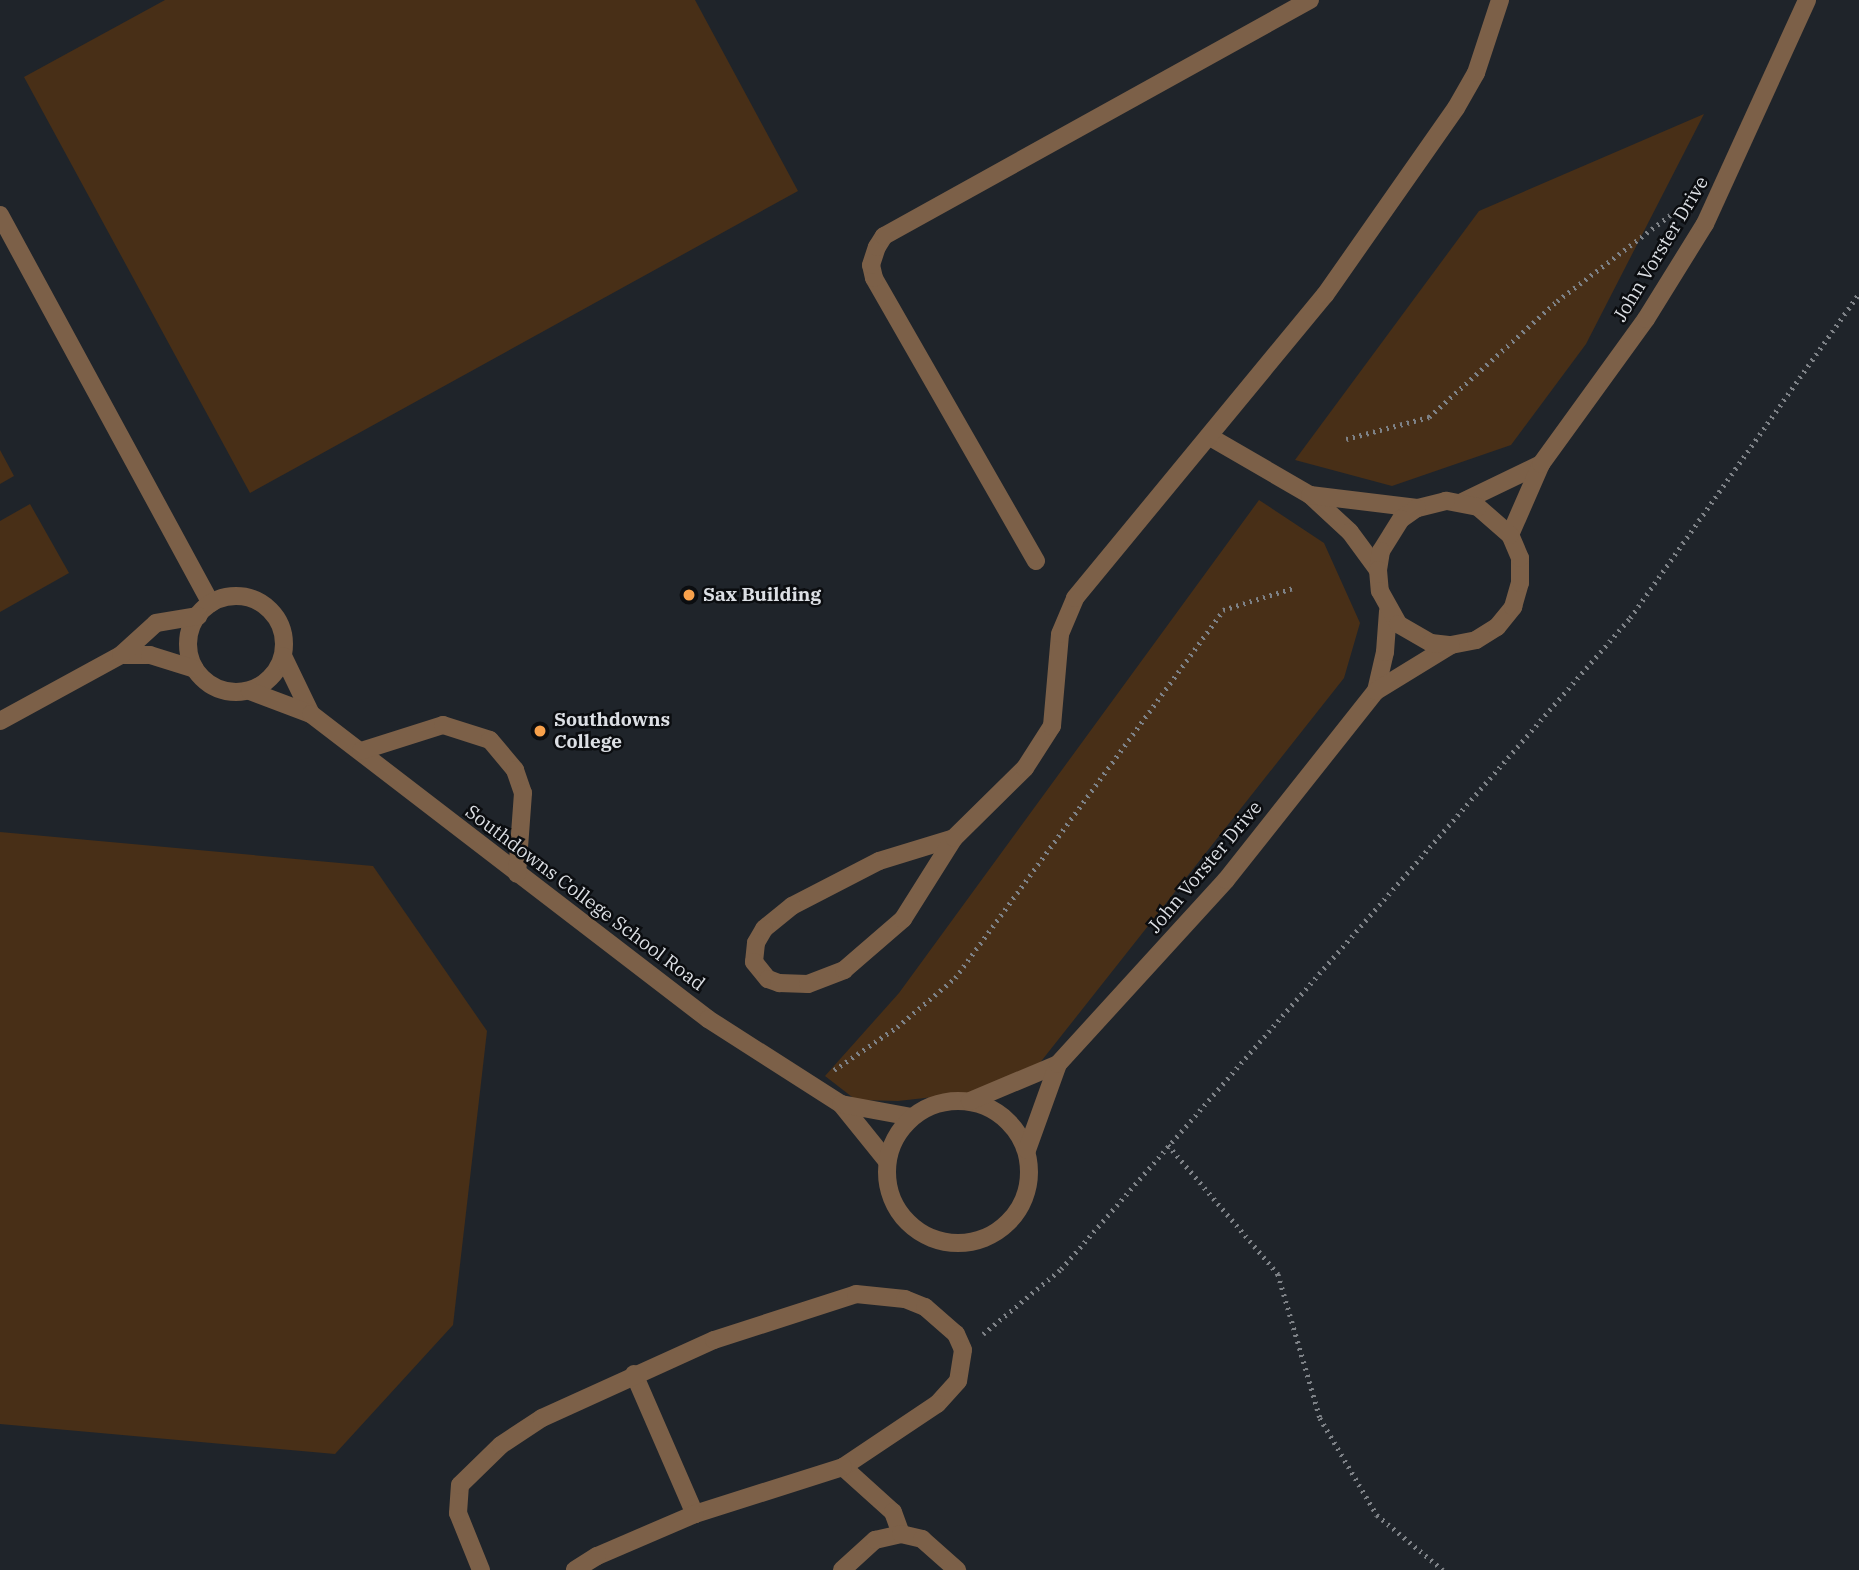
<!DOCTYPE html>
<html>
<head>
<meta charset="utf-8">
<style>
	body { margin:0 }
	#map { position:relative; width:1859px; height:1570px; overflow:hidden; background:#1f242a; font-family:"IBM Plex Serif",serif }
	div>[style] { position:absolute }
	.green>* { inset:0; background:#482f17 }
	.path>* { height:4.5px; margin-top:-2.25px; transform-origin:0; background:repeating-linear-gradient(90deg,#7e8287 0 2px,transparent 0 7px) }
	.service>* { height:18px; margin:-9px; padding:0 9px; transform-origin:9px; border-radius:9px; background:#7c6048 }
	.service>.ring { margin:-9px; padding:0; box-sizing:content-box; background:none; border:18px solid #7c6048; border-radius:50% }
	.minor>* { height:18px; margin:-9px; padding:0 9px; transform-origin:9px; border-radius:9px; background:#7c6048 }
	.tertiary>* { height:18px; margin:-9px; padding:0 9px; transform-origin:9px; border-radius:9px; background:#7c6048 }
	.tertiary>.ring { margin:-9px; padding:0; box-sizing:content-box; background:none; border:18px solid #7c6048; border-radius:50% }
	.dots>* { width:19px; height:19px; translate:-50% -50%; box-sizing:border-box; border:4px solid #0b0d10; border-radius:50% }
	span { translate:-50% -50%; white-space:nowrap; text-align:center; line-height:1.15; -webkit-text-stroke:5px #0b0d10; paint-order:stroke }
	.street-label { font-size:19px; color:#dcdfe4 }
	.poi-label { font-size:19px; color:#dcdfe4; font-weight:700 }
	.left { translate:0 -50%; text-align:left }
</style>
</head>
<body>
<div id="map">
	<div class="green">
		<div style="clip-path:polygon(165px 0,695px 0,798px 191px,250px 493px,24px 77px)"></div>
		<div style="clip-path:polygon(1704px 114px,1586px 344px,1511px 445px,1392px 486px,1295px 460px,1479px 211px)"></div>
		<div style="clip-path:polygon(0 450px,14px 476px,0 484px)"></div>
		<div style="clip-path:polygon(1259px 500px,1324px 543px,1360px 623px,1344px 678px,1039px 1064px,987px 1091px,898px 1101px,856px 1100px,825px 1076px,899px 993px)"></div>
		<div style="clip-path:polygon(30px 504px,69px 573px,0 612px,0 521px)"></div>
		<div style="clip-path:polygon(0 832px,373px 866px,487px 1031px,453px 1325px,335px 1454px,0 1424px)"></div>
	</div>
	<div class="path">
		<div style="left:1346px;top:439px;width:86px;rotate:-14.8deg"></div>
		<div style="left:1429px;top:417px;width:173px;rotate:-42.2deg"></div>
		<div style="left:1557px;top:301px;width:161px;rotate:-37.2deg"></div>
		<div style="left:834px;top:1070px;width:76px;rotate:-34.3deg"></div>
		<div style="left:897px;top:1027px;width:76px;rotate:-40.2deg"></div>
		<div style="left:955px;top:978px;width:455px;rotate:-53.9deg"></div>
		<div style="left:1223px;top:610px;width:73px;rotate:-17.4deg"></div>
		<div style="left:1168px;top:1145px;width:170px;rotate:49.5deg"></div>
		<div style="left:1278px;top:1274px;width:150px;rotate:73.7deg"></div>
		<div style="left:1320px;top:1418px;width:113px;rotate:59.6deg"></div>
		<div style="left:1377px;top:1515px;width:86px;rotate:39.8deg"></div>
		<div style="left:983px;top:1334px;width:102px;rotate:-39.8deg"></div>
		<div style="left:1061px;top:1269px;width:865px;rotate:-48.85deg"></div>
		<div style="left:1630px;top:618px;width:398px;rotate:-54.8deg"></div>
	</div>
	<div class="service">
		<div style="left:0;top:215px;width:442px;rotate:61.5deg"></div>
		<div style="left:1210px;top:437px;width:116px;rotate:30.1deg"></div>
		<div style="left:1310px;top:495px;width:54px;rotate:42.8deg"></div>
		<div style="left:1350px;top:532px;width:47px;rotate:53.6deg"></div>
		<div style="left:1310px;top:495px;width:108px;rotate:6.9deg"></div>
		<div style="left:1036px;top:561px;width:326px;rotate:-119.8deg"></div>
		<div style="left:874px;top:278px;width:13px;rotate:-103deg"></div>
		<div style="left:871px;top:265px;width:19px;rotate:-72deg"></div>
		<div style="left:877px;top:247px;width:13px;rotate:-58deg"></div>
		<div style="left:884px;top:236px;width:487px;rotate:-29deg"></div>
		<div class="ring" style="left:188px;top:596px;width:78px;height:78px"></div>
		<div style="left:121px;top:655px;width:29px"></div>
		<div style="left:150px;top:655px;width:47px;rotate:17.3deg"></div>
		<div style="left:283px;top:656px;width:64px;rotate:64.2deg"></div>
		<div style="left:250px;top:691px;width:65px;rotate:20.7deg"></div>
		<div style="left:311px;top:714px;width:501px;rotate:37.53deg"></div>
		<div style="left:708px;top:1019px;width:158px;rotate:32.6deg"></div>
		<div style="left:841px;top:1104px;width:73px;rotate:51.1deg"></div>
		<div style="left:0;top:721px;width:138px;rotate:-28.6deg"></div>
		<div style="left:121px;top:655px;width:47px;rotate:-42.4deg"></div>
		<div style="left:156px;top:623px;width:43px;rotate:-9.5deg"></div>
		<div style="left:361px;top:751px;width:86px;rotate:-17.6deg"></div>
		<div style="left:443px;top:725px;width:49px;rotate:17.7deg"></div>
		<div style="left:490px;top:740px;width:39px;rotate:50deg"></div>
		<div style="left:515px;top:770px;width:24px;rotate:71deg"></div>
		<div style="left:523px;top:793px;width:81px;rotate:94.2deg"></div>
		<div style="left:954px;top:838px;width:78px;rotate:163deg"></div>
		<div style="left:879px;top:861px;width:98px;rotate:152.7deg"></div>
		<div style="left:792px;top:906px;width:36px;rotate:141deg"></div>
		<div style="left:764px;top:929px;width:16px;rotate:120deg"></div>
		<div style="left:756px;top:943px;width:19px;rotate:96deg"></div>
		<div style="left:754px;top:962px;width:22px;rotate:51deg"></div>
		<div style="left:768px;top:979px;width:12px;rotate:20deg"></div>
		<div style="left:779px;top:983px;width:29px;rotate:2deg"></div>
		<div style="left:808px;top:984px;width:39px;rotate:-21deg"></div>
		<div style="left:844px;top:970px;width:78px;rotate:-40.8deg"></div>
		<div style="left:903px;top:919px;width:96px;rotate:-57.8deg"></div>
		<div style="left:954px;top:838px;width:100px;rotate:-44.6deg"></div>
		<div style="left:1025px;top:768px;width:50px;rotate:-57.3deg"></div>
		<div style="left:1052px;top:726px;width:92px;rotate:-85deg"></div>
		<div style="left:1060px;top:634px;width:39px;rotate:-67deg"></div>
		<div style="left:1075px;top:598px;width:393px;rotate:-50.5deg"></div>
		<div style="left:1325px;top:295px;width:228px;rotate:-55deg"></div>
		<div style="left:1456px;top:108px;width:40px;rotate:-60.3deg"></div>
		<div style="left:1476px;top:73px;width:77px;rotate:-71.8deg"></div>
		<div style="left:841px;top:1104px;width:72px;rotate:10.4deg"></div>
	</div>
	<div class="minor">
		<div style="left:634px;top:1374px;width:153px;rotate:66.5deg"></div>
		<div style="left:843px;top:1467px;width:67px;rotate:42deg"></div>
		<div style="left:893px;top:1512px;width:23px;rotate:70deg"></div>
		<div style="left:481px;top:1570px;width:61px;rotate:-112deg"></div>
		<div style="left:458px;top:1513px;width:28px;rotate:-86deg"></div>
		<div style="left:460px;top:1485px;width:57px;rotate:-44.3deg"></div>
		<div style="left:501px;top:1445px;width:49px;rotate:-33.4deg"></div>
		<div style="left:542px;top:1418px;width:189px;rotate:-24.4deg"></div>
		<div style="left:714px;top:1340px;width:149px;rotate:-17.9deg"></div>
		<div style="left:856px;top:1294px;width:49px;rotate:5.8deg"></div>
		<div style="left:905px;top:1299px;width:22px;rotate:22deg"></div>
		<div style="left:925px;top:1307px;width:41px;rotate:41.1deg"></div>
		<div style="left:956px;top:1334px;width:17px;rotate:66deg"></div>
		<div style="left:963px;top:1350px;width:31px;rotate:99deg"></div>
		<div style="left:958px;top:1381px;width:31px;rotate:132deg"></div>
		<div style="left:937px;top:1404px;width:113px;rotate:146.2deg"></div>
		<div style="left:843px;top:1467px;width:155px;rotate:162.4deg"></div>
		<div style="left:695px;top:1514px;width:107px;rotate:156.8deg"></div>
		<div style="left:597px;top:1556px;width:26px;rotate:148deg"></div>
		<div style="left:842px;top:1570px;width:45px;rotate:-42.3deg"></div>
		<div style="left:875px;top:1540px;width:27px;rotate:-13deg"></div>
		<div style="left:901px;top:1534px;width:22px;rotate:13deg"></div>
		<div style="left:922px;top:1539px;width:47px;rotate:41.5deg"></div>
	</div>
	<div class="tertiary">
		<div style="left:1462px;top:502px;width:88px;rotate:-25.7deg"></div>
		<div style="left:1510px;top:535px;width:77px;rotate:-66.4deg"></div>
		<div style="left:1541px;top:464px;width:179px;rotate:-54.1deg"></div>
		<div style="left:1646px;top:319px;width:112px;rotate:-58.2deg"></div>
		<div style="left:1705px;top:224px;width:246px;rotate:-65.5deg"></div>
		<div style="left:1376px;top:691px;width:40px;rotate:-77deg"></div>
		<div style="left:1385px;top:652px;width:41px;rotate:-85.8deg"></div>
		<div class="ring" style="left:887px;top:1101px;width:124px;height:124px"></div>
		<div style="left:970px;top:1101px;width:95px;rotate:-22.8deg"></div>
		<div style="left:1027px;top:1150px;width:91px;rotate:-70.2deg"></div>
		<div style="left:1058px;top:1064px;width:249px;rotate:-47.6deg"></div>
		<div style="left:1226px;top:880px;width:241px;rotate:-51.6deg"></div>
		<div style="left:1376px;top:691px;width:88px;rotate:-31.5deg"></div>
		<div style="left:1451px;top:645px;width:25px;rotate:-11deg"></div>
		<div style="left:1476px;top:640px;width:25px;rotate:-32deg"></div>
		<div style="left:1497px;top:627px;width:26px;rotate:-51deg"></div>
		<div style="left:1513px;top:607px;width:25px;rotate:-74deg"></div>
		<div style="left:1520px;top:583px;width:25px;rotate:-90deg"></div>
		<div style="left:1520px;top:558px;width:25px;rotate:-113deg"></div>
		<div style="left:1510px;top:535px;width:43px;rotate:-138.8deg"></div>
		<div style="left:1478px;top:507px;width:33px;rotate:-169deg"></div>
		<div style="left:1446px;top:501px;width:30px;rotate:166deg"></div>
		<div style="left:1417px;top:508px;width:19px;rotate:145deg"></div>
		<div style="left:1401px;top:519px;width:38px;rotate:122deg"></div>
		<div style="left:1381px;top:551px;width:19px;rotate:99deg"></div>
		<div style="left:1378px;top:570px;width:21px;rotate:85deg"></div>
		<div style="left:1380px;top:591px;width:38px;rotate:61deg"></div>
		<div style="left:1398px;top:624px;width:38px;rotate:30deg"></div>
		<div style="left:1431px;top:643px;width:20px;rotate:6deg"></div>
	</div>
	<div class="dots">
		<div style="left:689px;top:595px;background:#f8a14b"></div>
		<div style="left:540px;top:731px;background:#f8a14b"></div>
	</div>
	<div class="street-label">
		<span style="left:1661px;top:249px;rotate:-59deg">John Vorster Drive</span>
		<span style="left:1205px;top:867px;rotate:-50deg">John Vorster Drive</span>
		<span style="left:585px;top:898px;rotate:37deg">Southdowns College School Road</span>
	</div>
	<div class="poi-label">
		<span class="left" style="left:703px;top:595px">Sax Building</span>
		<span class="left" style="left:554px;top:731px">Southdowns<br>College</span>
	</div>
</div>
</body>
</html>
